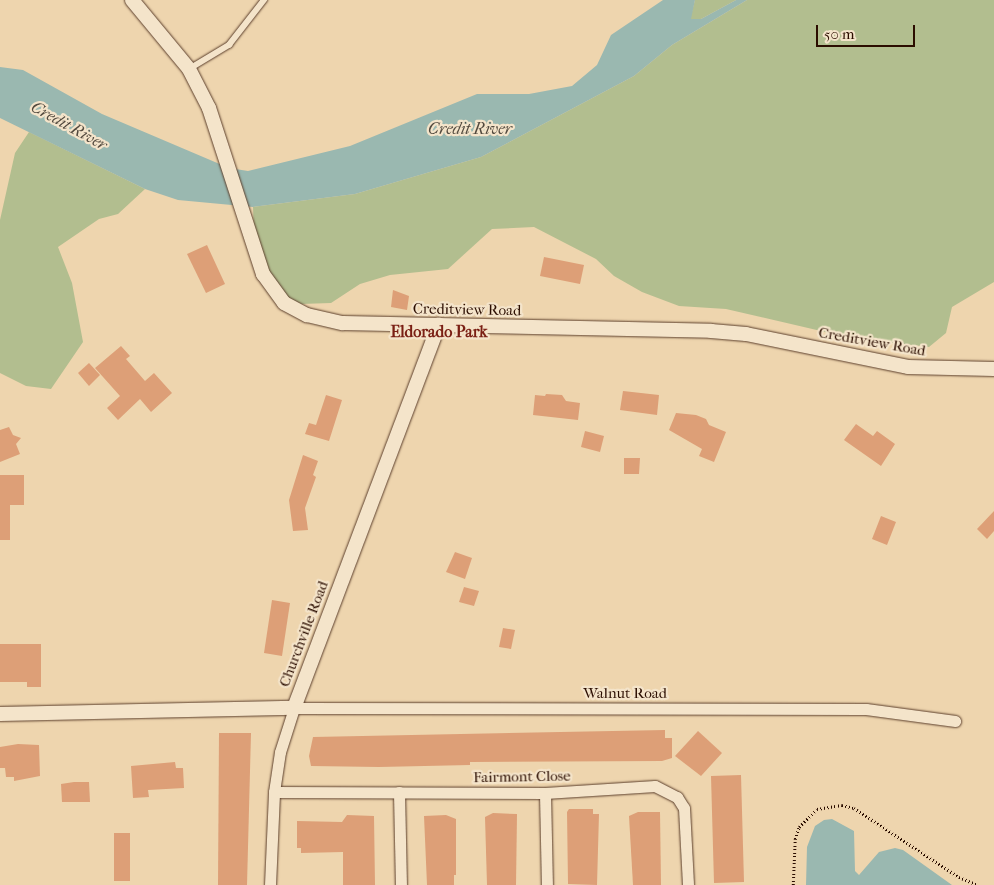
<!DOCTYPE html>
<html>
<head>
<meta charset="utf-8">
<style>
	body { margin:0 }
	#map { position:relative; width:994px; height:885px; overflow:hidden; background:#eed5ae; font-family:"IM FELL French Canon",serif }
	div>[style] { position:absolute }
	.green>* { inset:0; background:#b2be8f }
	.water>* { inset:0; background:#9ab8b0 }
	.building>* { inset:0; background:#dd9f77 }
	.path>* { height:2.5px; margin-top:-1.25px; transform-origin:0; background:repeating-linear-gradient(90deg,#2b0d00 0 1px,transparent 0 3.5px) }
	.roads { filter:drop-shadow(0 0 1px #5c3f2c) drop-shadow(0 0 1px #5c3f2c) }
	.service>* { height:5.5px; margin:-2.75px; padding:0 2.75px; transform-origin:2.75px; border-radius:2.75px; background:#f4e4ca }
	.minor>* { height:11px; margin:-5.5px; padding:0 5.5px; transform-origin:5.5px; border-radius:5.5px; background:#f4e4ca }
	.tertiary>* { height:14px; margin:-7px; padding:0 7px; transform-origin:7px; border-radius:7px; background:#f4e4ca }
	span { translate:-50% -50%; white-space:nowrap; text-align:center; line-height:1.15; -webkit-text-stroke:4.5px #f4e4ca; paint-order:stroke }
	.street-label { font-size:15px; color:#2b0d00 }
	.water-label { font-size:16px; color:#52493e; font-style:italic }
	.neighbourhood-label { font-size:16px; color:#7a1f14; font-weight:700 }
	.scale { position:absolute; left:816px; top:25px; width:99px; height:22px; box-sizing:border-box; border:2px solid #2b0d00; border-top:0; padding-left:6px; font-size:15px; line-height:18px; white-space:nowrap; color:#2b0d00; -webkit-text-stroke:4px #f4e4ca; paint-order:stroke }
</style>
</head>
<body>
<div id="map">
	<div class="green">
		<div style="clip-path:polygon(695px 0,736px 0,701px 19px,690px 19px)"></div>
		<div style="clip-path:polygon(747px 0,994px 0,994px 282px,952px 307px,946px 333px,929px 347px,851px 338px,726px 309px,679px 306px,642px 292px,614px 276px,596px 259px,534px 227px,492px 229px,448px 269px,390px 275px,360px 284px,331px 303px,301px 304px,267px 289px,255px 264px,253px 207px,355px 194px,481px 157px,634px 76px,672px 45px)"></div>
		<div style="clip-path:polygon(29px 132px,145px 189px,118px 214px,99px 219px,58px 247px,72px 283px,83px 342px,51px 389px,26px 386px,0 373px,0 220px,15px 153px)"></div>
	</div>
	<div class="water">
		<div style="clip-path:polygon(663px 0,695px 0,691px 19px,701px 19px,736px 0,747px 0,672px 45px,634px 76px,481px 157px,355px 194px,253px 207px,178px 200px,145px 189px,0 118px,0 67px,23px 70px,102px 114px,229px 168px,248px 171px,350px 146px,477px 94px,529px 94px,572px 86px,597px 65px,611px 35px)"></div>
		<div style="clip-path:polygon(832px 819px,854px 831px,855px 871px,859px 875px,879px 852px,895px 848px,903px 850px,952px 885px,806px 885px,807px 847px,815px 826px,824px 820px)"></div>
	</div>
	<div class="building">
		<div style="clip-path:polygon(207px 245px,225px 284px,206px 293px,187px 254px)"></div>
		<div style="clip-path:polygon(544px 257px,584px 265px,580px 284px,540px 276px)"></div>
		<div style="clip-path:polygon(393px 290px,409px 296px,407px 310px,391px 307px)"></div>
		<div style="clip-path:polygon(121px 346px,130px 356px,126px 359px,145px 381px,154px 373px,172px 393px,151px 412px,140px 399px,118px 420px,107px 408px,120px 396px,95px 368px)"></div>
		<div style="clip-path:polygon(89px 363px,100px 375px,89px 386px,78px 373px)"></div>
		<div style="clip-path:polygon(623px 391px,659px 395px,657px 415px,620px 410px)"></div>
		<div style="clip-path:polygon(546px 394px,562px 395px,566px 401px,580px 403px,578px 420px,533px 415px,535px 395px,545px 396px)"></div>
		<div style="clip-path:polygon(326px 395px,342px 400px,329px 441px,305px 434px,309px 423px,316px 425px)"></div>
		<div style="clip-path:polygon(676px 413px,696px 415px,706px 419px,709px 425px,726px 432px,714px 462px,699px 456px,702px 449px,669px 430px)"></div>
		<div style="clip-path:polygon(856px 424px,873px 436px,877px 431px,895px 444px,881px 466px,844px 440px)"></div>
		<div style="clip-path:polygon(9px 427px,13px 435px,21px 438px,16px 444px,20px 454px,0 462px,0 430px)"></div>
		<div style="clip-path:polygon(585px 431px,604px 436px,600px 452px,581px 447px)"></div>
		<div style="clip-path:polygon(303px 455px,318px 461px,313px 475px,316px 477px,305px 508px,308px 530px,293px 531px,289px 500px)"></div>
		<div style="clip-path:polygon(624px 458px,640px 458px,639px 474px,624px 474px)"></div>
		<div style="clip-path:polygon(0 475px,24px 475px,24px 505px,10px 505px,10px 540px,0 540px)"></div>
		<div style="clip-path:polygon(994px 511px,994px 531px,987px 539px,977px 529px)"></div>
		<div style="clip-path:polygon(881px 516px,896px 522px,887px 545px,872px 539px)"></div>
		<div style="clip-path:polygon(455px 552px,472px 558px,465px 579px,446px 572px)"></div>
		<div style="clip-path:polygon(464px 587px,479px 591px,474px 606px,459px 602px)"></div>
		<div style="clip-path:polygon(272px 600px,290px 603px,282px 656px,264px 653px)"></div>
		<div style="clip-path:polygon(503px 628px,515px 630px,511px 649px,499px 647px)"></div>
		<div style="clip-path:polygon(0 644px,41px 644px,41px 687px,27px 687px,27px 682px,0 682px)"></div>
		<div style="clip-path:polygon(665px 730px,665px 738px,672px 738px,672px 758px,662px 761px,470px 762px,470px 765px,379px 767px,311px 766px,309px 756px,313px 737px)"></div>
		<div style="clip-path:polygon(698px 731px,722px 753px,701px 776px,675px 756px)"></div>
		<div style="clip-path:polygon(219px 733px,251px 733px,247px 885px,218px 885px)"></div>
		<div style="clip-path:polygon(18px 744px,39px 745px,40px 776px,14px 781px,14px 777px,6px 777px,5px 768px,0 768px,0 747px)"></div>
		<div style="clip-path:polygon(175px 762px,176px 768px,183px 768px,184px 788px,148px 790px,149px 797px,133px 798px,131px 766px)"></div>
		<div style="clip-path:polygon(741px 775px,744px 882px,714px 883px,711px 776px)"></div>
		<div style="clip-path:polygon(74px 782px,89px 782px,90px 802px,62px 802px,61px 784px)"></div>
		<div style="clip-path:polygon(569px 809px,593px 809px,593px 814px,599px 814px,597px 885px,568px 884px,567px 812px)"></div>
		<div style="clip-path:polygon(638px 812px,660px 812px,661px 885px,633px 885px,629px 816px)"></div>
		<div style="clip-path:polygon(493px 813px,517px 814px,516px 885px,487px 885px,485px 817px)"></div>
		<div style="clip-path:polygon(347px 815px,374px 816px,375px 885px,343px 885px,343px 852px,301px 853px,301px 848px,297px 848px,297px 821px,342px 822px)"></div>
		<div style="clip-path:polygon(446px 815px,456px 819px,456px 875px,454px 875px,454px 885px,427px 885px,424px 816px)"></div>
		<div style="clip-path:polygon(114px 833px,130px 833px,130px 881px,114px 881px)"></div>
	</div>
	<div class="path">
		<div style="left:793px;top:885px;width:46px;rotate:-87.5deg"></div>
		<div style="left:795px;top:839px;width:13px;rotate:-72deg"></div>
		<div style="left:799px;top:827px;width:25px;rotate:-45deg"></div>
		<div style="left:817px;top:809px;width:25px;rotate:-9deg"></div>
		<div style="left:842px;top:805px;width:12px;rotate:14deg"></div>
		<div style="left:854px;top:808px;width:126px;rotate:33.3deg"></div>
		<div style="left:959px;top:877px;width:21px;rotate:23deg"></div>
	</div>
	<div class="roads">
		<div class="service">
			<div style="left:189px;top:69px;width:47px;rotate:-31deg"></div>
			<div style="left:229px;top:45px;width:57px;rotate:-52.1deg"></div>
		</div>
		<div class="minor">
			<div style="left:274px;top:792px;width:271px;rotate:0.2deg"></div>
			<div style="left:545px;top:793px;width:110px;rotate:-3.6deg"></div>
			<div style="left:655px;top:786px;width:25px;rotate:27deg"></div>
			<div style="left:677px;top:797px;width:13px;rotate:58deg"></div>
			<div style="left:684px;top:808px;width:77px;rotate:87deg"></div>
			<div style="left:399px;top:792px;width:93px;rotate:88.8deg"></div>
			<div style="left:545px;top:793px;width:92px;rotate:88.8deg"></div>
			<div style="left:270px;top:885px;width:93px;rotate:-87.5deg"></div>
			<div style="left:274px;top:792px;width:40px;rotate:-81.5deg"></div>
			<div style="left:280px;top:752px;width:46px;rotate:-72.3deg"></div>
			<div style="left:294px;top:708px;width:572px;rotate:0.1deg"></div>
			<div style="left:866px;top:709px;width:90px;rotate:7.7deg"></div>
		</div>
		<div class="tertiary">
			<div style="left:132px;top:0;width:89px;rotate:50.4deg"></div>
			<div style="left:189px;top:69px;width:44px;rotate:62.9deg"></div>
			<div style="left:209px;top:108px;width:175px;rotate:72deg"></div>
			<div style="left:263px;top:274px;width:36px;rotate:54deg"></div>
			<div style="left:284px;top:303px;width:26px;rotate:28deg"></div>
			<div style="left:307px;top:315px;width:37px;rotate:13deg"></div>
			<div style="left:343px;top:323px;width:368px;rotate:1.2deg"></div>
			<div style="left:711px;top:331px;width:35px;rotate:5deg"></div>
			<div style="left:746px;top:334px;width:165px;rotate:11.5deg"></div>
			<div style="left:908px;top:367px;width:86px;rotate:1.3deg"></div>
			<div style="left:0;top:714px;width:294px;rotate:-1.2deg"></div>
			<div style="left:294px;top:708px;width:410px;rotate:-69.3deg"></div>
		</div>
	</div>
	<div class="street-label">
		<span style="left:467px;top:310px;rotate:1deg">Creditview Road</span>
		<span style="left:872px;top:342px;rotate:10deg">Creditview Road</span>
		<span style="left:304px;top:634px;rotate:-69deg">Churchville Road</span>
		<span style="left:625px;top:694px">Walnut Road</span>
		<span style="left:522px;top:777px;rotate:-1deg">Fairmont Close</span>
	</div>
	<div class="water-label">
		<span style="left:69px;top:126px;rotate:29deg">Credit River</span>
		<span style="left:470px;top:129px">Credit River</span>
	</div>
	<div class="neighbourhood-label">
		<span style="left:439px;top:332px">Eldorado Park</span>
	</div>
	<div class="scale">50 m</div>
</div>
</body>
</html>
